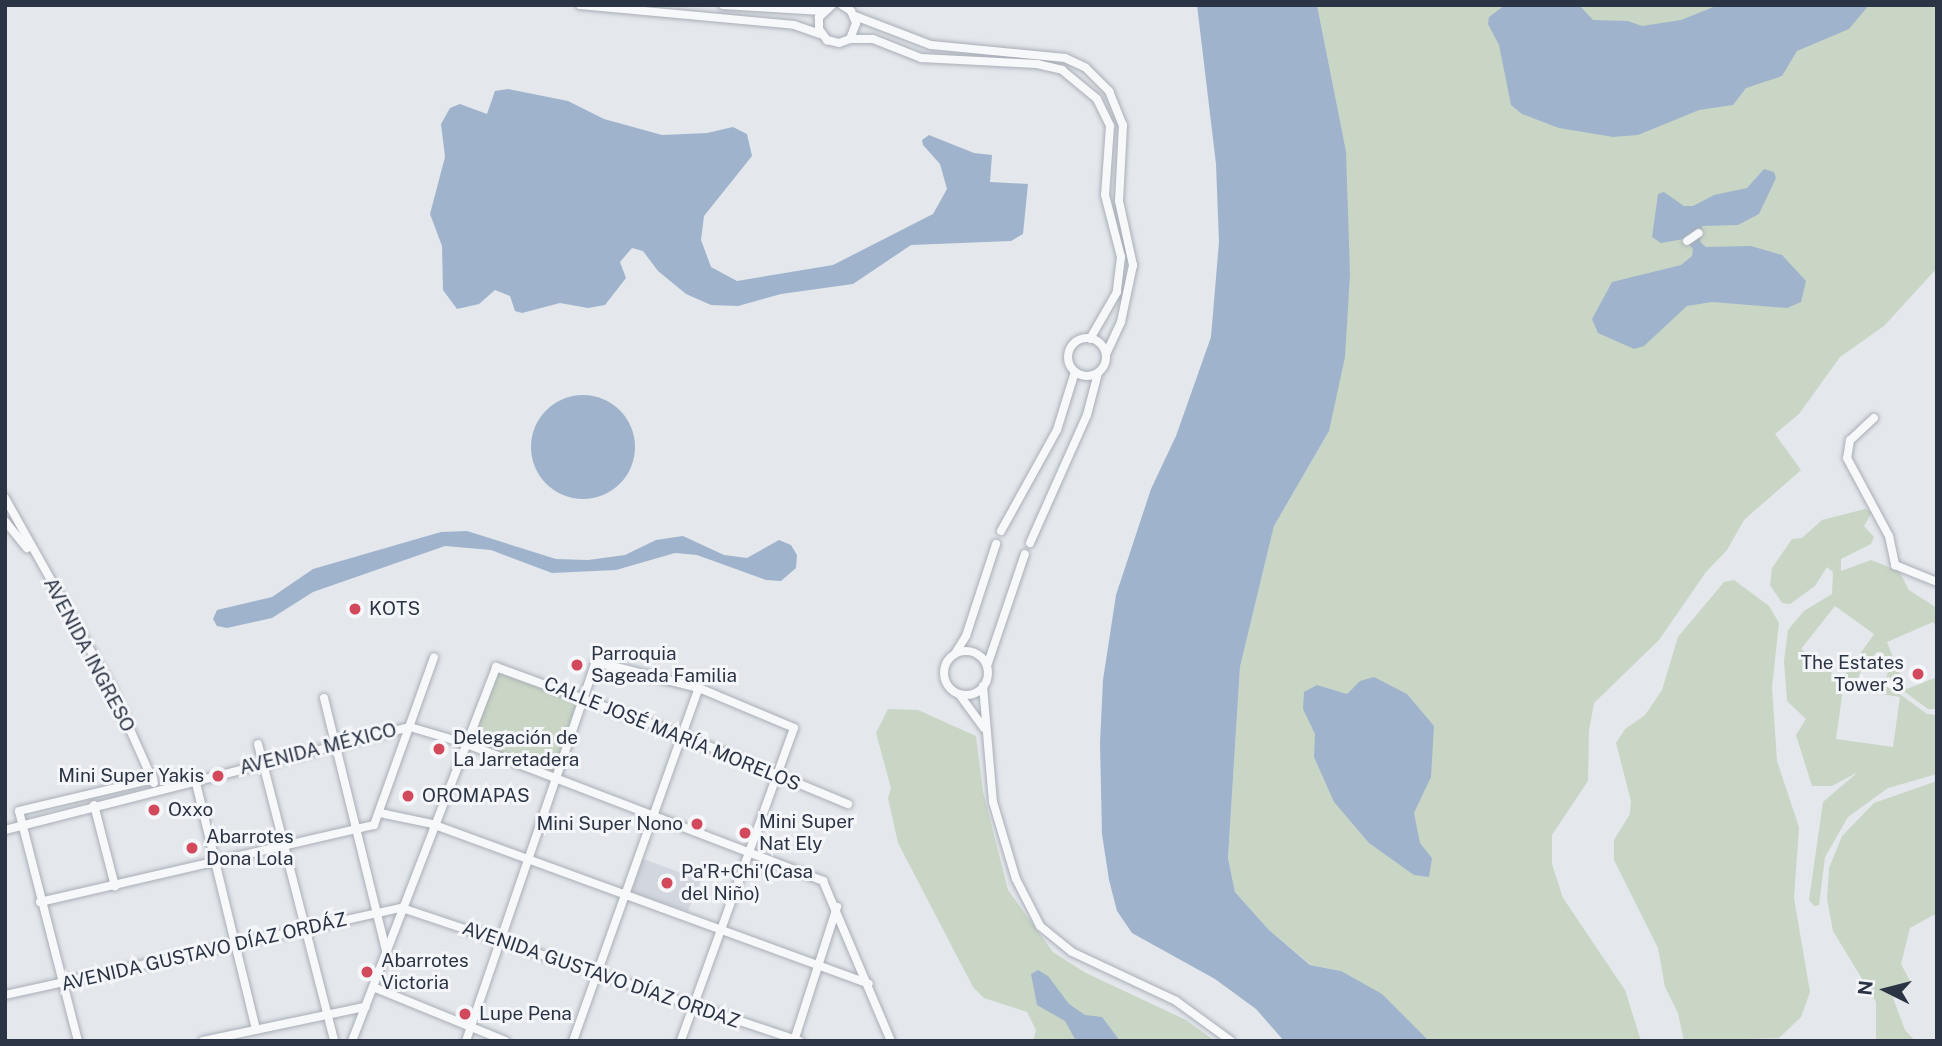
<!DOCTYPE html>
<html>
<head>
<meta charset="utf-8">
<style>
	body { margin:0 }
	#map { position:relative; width:1942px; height:1046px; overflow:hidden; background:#e4e7ec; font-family:"Public Sans",sans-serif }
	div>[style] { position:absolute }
	.built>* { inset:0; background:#d2d6de }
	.green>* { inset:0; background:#c9d6c5 }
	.water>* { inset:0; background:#9fb4cc }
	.round { border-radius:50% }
	.roads { filter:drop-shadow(0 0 2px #a9aeb7) drop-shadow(0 0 2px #a9aeb7) }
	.minor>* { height:8px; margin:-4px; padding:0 4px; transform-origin:4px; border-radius:4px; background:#f7f8fa }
	.minor>.ring { margin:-4px; padding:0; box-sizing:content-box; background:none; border:8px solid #f7f8fa; border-radius:50% }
	.dots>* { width:19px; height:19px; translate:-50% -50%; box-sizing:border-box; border:4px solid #f4f6f9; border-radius:50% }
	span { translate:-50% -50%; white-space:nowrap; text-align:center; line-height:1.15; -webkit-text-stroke:6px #f4f6f9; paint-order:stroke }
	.poi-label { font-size:19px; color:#2b3445 }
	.left { translate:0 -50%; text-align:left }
	.right { translate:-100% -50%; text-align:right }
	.street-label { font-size:19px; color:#2b3445 }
	.frame { position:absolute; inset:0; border:7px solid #2b3445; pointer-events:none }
	.north { position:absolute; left:1851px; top:955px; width:70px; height:70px; -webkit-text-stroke:5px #f4f6f9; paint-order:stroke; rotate:276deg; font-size:19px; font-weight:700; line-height:28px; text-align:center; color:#2b3445 }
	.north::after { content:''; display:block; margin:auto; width:24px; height:32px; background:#2b3445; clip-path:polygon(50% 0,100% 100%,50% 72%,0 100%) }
</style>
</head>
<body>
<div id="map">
	<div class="built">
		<div style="clip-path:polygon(643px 859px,701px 880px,688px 911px,632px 892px)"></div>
	</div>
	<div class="green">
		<div style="clip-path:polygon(1317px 5px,1937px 5px,1937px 268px,1884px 326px,1840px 357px,1799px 414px,1775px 434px,1801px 470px,1744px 520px,1727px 550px,1706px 572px,1659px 640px,1594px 703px,1589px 731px,1588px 781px,1552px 835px,1552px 864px,1563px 898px,1625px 990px,1641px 1041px,1429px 1041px,1341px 971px,1311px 965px,1268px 929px,1235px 892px,1228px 858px,1240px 667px,1274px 526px,1329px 431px,1346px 151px)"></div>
		<div style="clip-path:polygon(1865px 509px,1872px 512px,1864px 526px,1874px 537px,1871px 544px,1841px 559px,1841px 571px,1871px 560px,1899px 571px,1909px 590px,1937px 608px,1937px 629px,1933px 622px,1887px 642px,1894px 660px,1886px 663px,1882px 652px,1877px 652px,1869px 661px,1860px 654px,1874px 634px,1835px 606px,1801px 649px,1841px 680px,1856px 660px,1864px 665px,1857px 680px,1871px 683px,1870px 693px,1843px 689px,1836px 739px,1893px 747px,1900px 697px,1881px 694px,1883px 682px,1927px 714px,1937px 715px,1937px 774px,1888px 788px,1848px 817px,1825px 857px,1819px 905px,1814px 906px,1809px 900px,1823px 802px,1858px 772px,1832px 786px,1812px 786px,1796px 735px,1806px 719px,1787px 701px,1784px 661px,1788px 630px,1804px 611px,1832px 594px,1833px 572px,1827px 567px,1815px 586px,1790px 604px,1782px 603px,1770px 585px,1772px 568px,1792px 539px,1802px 538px,1822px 520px)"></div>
		<div style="clip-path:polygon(1734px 580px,1769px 606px,1779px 623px,1772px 687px,1777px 761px,1799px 827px,1794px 898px,1810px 992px,1801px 1017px,1779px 1038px,1684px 1041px,1678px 1013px,1665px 987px,1658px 948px,1614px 860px,1614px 840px,1630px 814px,1631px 801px,1616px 743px,1625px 729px,1645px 715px,1662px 690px,1678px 637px,1724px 582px)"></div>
		<div style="clip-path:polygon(1896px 666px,1907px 689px,1937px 677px,1937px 709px,1928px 709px,1886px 678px,1889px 669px)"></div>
		<div style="clip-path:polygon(498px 670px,578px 700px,553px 773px,473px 741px)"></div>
		<div style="clip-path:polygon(888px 709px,918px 710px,976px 736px,983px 792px,1008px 890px,1053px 952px,1086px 973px,1186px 1020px,1215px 1041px,1033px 1041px,1036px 1030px,1027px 1012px,984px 998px,973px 987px,898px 843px,888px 798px,891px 788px,876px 733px)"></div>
		<div style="clip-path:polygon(1937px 781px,1937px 913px,1910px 928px,1901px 964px,1910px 981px,1893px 998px,1905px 1030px,1915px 1041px,1876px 1041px,1876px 1002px,1833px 931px,1827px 899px,1829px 868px,1842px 836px,1874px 803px)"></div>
	</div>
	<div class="water">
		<div style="clip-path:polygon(1197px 5px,1317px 5px,1346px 151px,1350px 274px,1345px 357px,1329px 431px,1274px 526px,1240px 667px,1228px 858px,1235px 892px,1268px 929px,1310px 965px,1341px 971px,1382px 994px,1429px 1041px,1284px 1041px,1256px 1009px,1215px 979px,1132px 933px,1117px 911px,1109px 880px,1102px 834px,1100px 743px,1103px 680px,1116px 595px,1151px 489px,1176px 436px,1211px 337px,1219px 242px,1216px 164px)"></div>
		<div style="clip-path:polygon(1505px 5px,1579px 5px,1593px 20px,1628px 21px,1642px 26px,1681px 20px,1716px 6px,1869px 5px,1849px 29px,1797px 51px,1782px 76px,1746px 88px,1733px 105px,1699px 110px,1638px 135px,1613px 137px,1559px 128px,1522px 114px,1511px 105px,1499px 45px,1488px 24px,1489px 17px)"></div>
		<div style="clip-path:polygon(508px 89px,568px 101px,604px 119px,662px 135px,707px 133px,733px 127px,747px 134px,752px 156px,704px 216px,701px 240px,711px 267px,737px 281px,833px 265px,933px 214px,947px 189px,940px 164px,923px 145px,922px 140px,929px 135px,974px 153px,992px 155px,990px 182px,1028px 184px,1023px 234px,1011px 241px,911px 245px,853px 284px,781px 294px,738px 306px,711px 305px,686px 294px,658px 271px,643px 251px,632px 248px,620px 262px,626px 278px,605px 305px,588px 308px,560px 303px,522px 313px,515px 311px,510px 296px,495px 290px,479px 304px,457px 309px,443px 290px,442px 246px,430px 214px,445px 157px,441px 124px,450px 108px,460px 104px,487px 114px,495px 91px)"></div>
		<div style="clip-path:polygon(1764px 169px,1774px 172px,1776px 178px,1759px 214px,1738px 225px,1702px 226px,1700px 242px,1706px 247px,1751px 246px,1782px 255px,1806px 281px,1801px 302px,1787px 308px,1712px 302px,1687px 306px,1644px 346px,1634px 349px,1598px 333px,1592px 319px,1612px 282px,1681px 265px,1692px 256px,1693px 249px,1684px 239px,1661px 243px,1652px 237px,1658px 194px,1664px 192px,1684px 206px,1693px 206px,1714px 195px,1747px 188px)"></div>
		<div class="round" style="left:531px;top:395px;width:104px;height:104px"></div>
		<div style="clip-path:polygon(467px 531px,556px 559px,588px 560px,625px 555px,656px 540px,683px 536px,724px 555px,747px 558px,779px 540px,791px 545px,797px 555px,796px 568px,781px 581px,766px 580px,697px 555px,675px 553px,616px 570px,552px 573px,491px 550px,445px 546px,313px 592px,272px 618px,227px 628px,217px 626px,213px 619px,217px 610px,272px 597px,313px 569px,441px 532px)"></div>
		<div style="clip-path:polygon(1374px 677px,1407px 694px,1434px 726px,1431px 777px,1414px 813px,1420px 843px,1432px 858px,1429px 877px,1414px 875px,1369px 843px,1334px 802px,1314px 757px,1315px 734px,1303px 709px,1304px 692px,1317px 685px,1347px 694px,1360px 681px)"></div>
		<div style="clip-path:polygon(1038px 970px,1048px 976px,1069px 1004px,1085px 1015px,1102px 1017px,1120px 1041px,1076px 1041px,1065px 1021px,1037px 1005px,1031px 974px)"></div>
	</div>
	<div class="roads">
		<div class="minor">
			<div style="left:580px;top:5px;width:215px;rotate:5.3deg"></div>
			<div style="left:794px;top:25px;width:28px;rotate:19deg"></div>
			<div style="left:723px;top:5px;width:99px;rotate:3.5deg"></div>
			<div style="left:832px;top:5px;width:18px;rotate:137deg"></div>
			<div style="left:819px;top:17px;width:12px;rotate:90deg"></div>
			<div style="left:819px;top:29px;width:14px;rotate:54deg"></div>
			<div style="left:827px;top:40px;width:12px;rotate:14deg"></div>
			<div style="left:839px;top:43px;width:12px;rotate:-20deg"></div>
			<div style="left:850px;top:39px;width:17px;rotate:-69deg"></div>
			<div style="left:856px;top:23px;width:13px;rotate:-113deg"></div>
			<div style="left:851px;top:11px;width:11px;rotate:-146deg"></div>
			<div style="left:855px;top:16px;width:81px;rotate:20.9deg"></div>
			<div style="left:931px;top:45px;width:135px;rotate:5.5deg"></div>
			<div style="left:1065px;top:58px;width:23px;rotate:25deg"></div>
			<div style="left:1086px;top:68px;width:33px;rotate:45deg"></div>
			<div style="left:1109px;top:91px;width:37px;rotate:68deg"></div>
			<div style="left:1123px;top:125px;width:76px;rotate:93deg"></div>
			<div style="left:1119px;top:201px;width:66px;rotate:77.7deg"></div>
			<div style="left:1133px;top:265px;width:58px;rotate:101.9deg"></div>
			<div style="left:1121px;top:322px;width:35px;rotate:115deg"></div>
			<div style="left:850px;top:39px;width:23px"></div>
			<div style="left:873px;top:39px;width:52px;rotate:21.6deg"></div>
			<div style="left:921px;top:58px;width:116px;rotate:3deg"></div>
			<div style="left:1037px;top:64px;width:26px;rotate:13deg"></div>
			<div style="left:1062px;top:70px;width:45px;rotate:39.6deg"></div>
			<div style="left:1097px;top:99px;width:30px;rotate:64deg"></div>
			<div style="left:1110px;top:126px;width:69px;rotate:94.1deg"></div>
			<div style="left:1105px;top:195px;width:64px;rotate:75.5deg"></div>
			<div style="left:1121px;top:257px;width:35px;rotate:97deg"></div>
			<div style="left:1117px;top:292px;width:54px;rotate:119.9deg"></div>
			<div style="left:1687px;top:241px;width:14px;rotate:-34deg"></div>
			<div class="ring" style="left:1068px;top:338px;width:30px;height:30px"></div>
			<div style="left:1874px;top:418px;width:33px;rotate:137deg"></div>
			<div style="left:1850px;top:440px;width:18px;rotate:99deg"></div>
			<div style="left:1847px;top:458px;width:89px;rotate:61.7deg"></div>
			<div style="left:1889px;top:536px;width:30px;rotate:78deg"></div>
			<div style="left:1895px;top:565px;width:45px;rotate:22deg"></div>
			<div style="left:5px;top:498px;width:217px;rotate:60.7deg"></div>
			<div style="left:111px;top:687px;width:105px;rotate:65.9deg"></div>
			<div style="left:5px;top:521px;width:35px;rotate:51deg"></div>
			<div style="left:1001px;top:531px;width:115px;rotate:-61deg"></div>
			<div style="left:1057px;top:430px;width:61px;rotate:-72.8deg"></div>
			<div style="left:1030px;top:543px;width:140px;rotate:-66deg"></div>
			<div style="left:1087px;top:415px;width:43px;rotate:-75.3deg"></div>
			<div class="ring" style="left:944px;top:651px;width:36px;height:36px"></div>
			<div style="left:956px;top:652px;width:19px;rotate:-58deg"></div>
			<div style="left:966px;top:636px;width:97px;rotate:-71.9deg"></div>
			<div style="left:987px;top:666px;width:118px;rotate:-71.3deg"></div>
			<div style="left:983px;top:686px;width:116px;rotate:85.1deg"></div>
			<div style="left:993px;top:802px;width:80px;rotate:73.4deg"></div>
			<div style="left:1016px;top:879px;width:53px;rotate:62.9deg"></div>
			<div style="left:1040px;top:926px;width:41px;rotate:39.1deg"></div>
			<div style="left:1072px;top:952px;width:115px;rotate:25.2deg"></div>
			<div style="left:1176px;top:1001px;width:68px;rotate:36deg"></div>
			<div style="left:959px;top:694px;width:42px;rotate:53.7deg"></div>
			<div style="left:324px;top:698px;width:260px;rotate:76.2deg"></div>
			<div style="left:258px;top:744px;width:307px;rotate:75.6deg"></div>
			<div style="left:195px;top:779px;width:257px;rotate:76.3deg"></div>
			<div style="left:94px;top:805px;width:84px;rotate:75.5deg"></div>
			<div style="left:380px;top:813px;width:53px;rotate:11.9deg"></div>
			<div style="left:432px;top:824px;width:465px;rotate:20.1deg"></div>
			<div style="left:5px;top:830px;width:418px;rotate:-14.3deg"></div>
			<div style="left:410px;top:727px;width:56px;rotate:16.5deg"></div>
			<div style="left:464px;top:743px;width:385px;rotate:21deg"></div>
			<div style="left:823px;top:881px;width:174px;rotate:67deg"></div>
			<div style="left:40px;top:902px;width:343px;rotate:-13deg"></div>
			<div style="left:374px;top:825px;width:178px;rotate:-70.3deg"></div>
			<div style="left:373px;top:987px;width:143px;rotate:22.2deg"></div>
			<div style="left:5px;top:995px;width:406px;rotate:-12.4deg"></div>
			<div style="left:402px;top:908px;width:420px;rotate:18.5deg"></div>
			<div style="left:78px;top:1041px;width:237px;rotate:-104.4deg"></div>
			<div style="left:19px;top:811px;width:138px;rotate:-13.4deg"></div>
			<div style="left:203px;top:1041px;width:166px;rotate:-11.9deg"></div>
			<div style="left:352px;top:1041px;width:401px;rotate:-68.9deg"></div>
			<div style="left:496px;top:667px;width:198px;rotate:20.1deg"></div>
			<div style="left:682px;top:735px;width:180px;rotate:22.6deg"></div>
			<div style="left:466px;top:1041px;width:401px;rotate:-71.1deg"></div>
			<div style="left:596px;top:662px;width:106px;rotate:14.2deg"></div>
			<div style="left:699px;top:688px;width:103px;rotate:22.8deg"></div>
			<div style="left:794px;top:728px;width:333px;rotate:109.9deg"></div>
			<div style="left:573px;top:1041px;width:375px;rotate:-70.4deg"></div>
			<div style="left:794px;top:1041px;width:141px;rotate:-72.2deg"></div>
		</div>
	</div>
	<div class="dots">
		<div style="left:355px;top:609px;background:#d1495b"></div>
		<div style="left:577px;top:665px;background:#d1495b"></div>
		<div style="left:1918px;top:674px;background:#d1495b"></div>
		<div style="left:439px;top:749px;background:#d1495b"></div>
		<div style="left:218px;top:776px;background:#d1495b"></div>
		<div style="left:408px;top:796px;background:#d1495b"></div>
		<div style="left:154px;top:810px;background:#d1495b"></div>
		<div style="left:697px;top:824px;background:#d1495b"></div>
		<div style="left:745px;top:833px;background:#d1495b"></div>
		<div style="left:192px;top:848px;background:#d1495b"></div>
		<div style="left:667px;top:883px;background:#d1495b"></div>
		<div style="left:367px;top:972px;background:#d1495b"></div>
		<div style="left:465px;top:1014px;background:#d1495b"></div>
	</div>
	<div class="poi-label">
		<span class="left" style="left:369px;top:609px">KOTS</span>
		<span class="left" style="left:591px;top:665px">Parroquia<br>Sageada Familia</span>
		<span class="right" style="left:1904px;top:674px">The Estates<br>Tower 3</span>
		<span class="left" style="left:453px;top:749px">Delegación de<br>La Jarretadera</span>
		<span class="right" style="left:204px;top:776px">Mini Super Yakis</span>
		<span class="left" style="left:422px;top:796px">OROMAPAS</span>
		<span class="left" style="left:168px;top:810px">Oxxo</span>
		<span class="left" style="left:759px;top:833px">Mini Super<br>Nat Ely</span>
		<span class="right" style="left:683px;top:824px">Mini Super Nono</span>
		<span class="left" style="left:206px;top:848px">Abarrotes<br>Dona Lola</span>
		<span class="left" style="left:681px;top:883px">Pa'R+Chi'(Casa<br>del Niño)</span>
		<span class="left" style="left:381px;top:972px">Abarrotes<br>Victoria</span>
		<span class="left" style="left:479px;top:1014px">Lupe Pena</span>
	</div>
	<div class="street-label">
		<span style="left:89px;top:655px;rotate:62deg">AVENIDA INGRESO</span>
		<span style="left:672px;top:734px;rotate:22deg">CALLE JOSÉ MARÍA MORELOS</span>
		<span style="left:318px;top:749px;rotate:-14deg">AVENIDA MÉXICO</span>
		<span style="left:204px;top:952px;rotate:-13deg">AVENIDA GUSTAVO DÍAZ ORDÁZ</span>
		<span style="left:601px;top:975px;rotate:19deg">AVENIDA GUSTAVO DÍAZ ORDAZ</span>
	</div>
	<div class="frame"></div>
	<div class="north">N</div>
</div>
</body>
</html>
